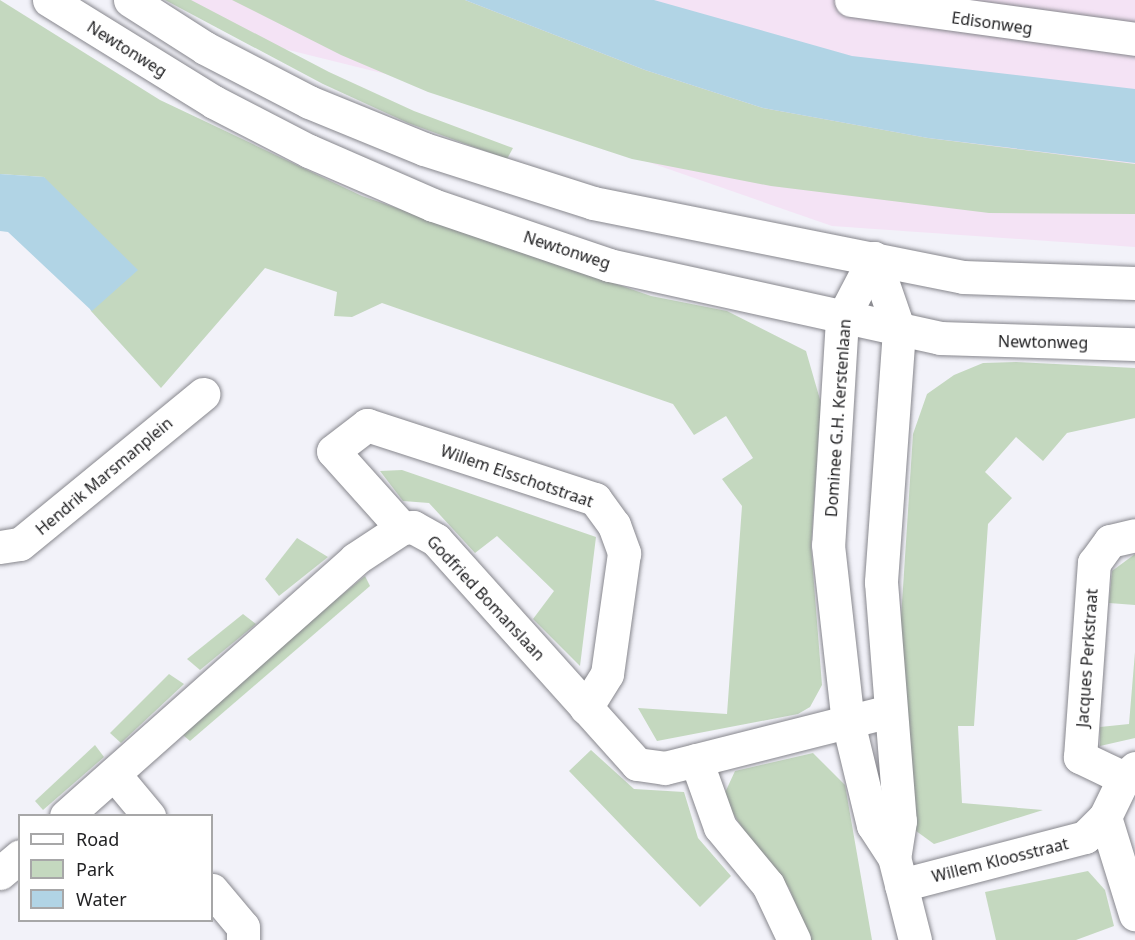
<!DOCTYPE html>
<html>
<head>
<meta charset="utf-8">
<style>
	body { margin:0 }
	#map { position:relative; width:1135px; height:940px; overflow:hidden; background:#f2f2f9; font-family:"Noto Sans",sans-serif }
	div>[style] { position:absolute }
	.industrial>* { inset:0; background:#f4e3f5 }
	.green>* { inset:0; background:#c4d8bf }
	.water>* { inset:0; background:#b1d4e5 }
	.roads { filter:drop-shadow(0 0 2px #87878d) drop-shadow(0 0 2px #87878d) }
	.minor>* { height:33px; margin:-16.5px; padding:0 16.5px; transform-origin:16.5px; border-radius:16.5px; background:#fff }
	.tertiary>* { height:33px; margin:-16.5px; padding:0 16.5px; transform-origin:16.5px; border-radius:16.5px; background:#fff }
	.secondary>* { height:33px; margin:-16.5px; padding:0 16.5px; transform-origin:16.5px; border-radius:16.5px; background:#fff }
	span { translate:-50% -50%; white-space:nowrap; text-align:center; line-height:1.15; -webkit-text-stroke:4.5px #fff; paint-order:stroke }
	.street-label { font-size:16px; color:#232325 }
	.legend { position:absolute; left:18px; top:814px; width:195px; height:108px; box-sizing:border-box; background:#fff; border:2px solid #a7a7a8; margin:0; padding:8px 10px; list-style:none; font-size:18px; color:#232325 }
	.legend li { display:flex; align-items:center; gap:12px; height:30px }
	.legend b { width:30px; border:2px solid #a7a7a8 }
</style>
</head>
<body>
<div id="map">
	<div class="industrial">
		<div style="clip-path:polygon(183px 0,1135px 0,1135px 247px,832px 226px,418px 82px,244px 39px)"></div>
	</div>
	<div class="green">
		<div style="clip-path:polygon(0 0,160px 100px,362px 196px,651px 296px,727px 311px,806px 351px,821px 403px,811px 546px,822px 685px,810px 707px,798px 714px,657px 741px,638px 708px,727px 714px,742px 506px,722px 479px,753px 458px,726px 416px,694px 435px,673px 404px,382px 303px,352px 317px,334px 316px,337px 292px,265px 268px,161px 388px,91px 311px,44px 177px,0 174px)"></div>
		<div style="clip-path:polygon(165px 0,191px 0,329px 72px,414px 111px,513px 148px,507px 159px,408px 123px,323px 84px)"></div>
		<div style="clip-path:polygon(232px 0,465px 0,645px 70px,763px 108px,928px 138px,1135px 164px,1135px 214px,989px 213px,771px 186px,632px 159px,428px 92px,341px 55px)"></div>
		<div style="clip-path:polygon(1016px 362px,1135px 368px,1135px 418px,1067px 433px,1043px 461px,1016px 437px,985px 472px,1012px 498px,988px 524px,974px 726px,958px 726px,962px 803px,1043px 810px,934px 844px,912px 828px,899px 649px,913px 434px,927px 394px,954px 375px,983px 363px)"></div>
		<div style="clip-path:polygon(402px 470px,596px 537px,580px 666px,533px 619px,554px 591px,497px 536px,475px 553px,429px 503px,403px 501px,380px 471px)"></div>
		<div style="clip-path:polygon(297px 538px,328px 557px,279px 596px,265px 579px)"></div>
		<div style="clip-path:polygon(1135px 554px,1135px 605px,1109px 603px,1112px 571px)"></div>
		<div style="clip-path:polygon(365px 576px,370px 586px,190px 741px,176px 729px)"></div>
		<div style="clip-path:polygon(243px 614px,256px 624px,200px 670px,187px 659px)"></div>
		<div style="clip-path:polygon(1135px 652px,1135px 738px,1100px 746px,1100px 727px,1129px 724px)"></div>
		<div style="clip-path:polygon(169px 674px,184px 684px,121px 743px,110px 733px)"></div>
		<div style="clip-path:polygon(95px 745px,104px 757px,43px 810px,35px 801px)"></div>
		<div style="clip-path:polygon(591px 750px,634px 789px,684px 792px,698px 838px,731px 876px,700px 907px,569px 771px)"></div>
		<div style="clip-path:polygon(813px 753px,845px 785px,872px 940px,810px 940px,789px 888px,751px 842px,723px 797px,735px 771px)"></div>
		<div style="clip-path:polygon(1088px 871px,1105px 890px,1114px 926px,1076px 940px,996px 940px,985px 892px)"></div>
	</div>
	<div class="water">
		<div style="clip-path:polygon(465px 0,654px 0,852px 56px,1135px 89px,1135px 163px,928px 138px,763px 108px,645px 70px)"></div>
		<div style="clip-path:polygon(0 174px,44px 177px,138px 270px,92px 311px,8px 232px,0 231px)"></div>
	</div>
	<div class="roads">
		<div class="minor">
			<div style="left:851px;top:0;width:287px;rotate:7.8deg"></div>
			<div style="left:402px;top:528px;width:103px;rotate:-131.9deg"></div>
			<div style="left:333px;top:451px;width:43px;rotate:-37.4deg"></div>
			<div style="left:367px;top:425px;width:240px;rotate:18deg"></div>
			<div style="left:595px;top:499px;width:32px;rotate:54deg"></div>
			<div style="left:614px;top:525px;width:30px;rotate:70deg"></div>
			<div style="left:624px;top:553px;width:122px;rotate:98deg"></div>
			<div style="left:607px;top:674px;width:40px;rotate:122deg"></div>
			<div style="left:0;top:547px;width:20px;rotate:-9deg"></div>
			<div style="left:20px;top:544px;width:237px;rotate:-39.3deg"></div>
			<div style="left:696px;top:760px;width:71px;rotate:70.3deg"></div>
			<div style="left:720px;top:827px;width:75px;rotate:50.4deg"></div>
			<div style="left:768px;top:885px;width:61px;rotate:64.7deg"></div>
			<div style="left:114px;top:774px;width:55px;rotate:50.2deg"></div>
			<div style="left:1124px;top:778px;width:49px;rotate:-154.5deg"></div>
			<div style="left:1080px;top:757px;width:195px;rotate:-85.9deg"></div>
			<div style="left:1094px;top:563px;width:27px;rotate:-54deg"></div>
			<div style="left:1110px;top:541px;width:26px;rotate:-13deg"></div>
			<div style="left:66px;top:816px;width:387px;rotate:-41.6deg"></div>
			<div style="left:355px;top:559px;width:56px;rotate:-33.4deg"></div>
			<div style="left:402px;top:528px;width:11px;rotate:-5deg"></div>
			<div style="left:413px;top:527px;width:26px;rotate:29deg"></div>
			<div style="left:436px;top:540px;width:301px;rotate:48.1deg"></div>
			<div style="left:637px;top:764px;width:28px;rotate:8deg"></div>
			<div style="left:665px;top:768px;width:232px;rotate:-14.2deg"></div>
			<div style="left:1105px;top:817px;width:102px;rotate:72.8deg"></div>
			<div style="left:0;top:873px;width:26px;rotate:-40deg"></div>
			<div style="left:901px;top:885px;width:190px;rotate:-14.6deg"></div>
			<div style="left:1085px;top:837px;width:28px;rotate:-45deg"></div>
			<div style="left:1105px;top:817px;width:43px;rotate:-64deg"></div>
			<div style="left:1124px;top:778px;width:15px;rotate:-42deg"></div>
			<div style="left:212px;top:890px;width:48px;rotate:50deg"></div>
			<div style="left:243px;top:927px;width:13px;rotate:90deg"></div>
		</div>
		<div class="tertiary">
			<div style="left:874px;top:258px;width:69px;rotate:117.7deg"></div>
			<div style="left:842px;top:319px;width:226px;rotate:93.5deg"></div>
			<div style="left:828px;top:545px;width:178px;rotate:83.6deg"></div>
			<div style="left:848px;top:722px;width:106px;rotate:76.4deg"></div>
			<div style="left:873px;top:825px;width:38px;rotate:57deg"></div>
			<div style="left:894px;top:857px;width:86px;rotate:75.8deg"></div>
			<div style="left:874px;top:258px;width:76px;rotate:70.9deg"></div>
			<div style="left:899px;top:330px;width:253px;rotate:94.1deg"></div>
			<div style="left:881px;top:582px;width:240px;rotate:85.5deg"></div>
			<div style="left:900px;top:821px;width:36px;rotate:99deg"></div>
		</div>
		<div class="secondary">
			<div style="left:49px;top:0;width:194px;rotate:31.7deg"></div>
			<div style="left:214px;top:102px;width:107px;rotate:27.3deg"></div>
			<div style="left:309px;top:151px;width:135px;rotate:23.5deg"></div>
			<div style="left:433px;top:205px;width:186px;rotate:18.8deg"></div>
			<div style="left:609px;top:265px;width:339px;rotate:12.4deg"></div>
			<div style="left:940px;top:338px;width:195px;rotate:1.8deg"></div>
			<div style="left:130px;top:0;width:89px;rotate:32.6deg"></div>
			<div style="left:205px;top:48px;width:117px;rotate:27.4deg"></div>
			<div style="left:309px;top:102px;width:124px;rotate:22.2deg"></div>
			<div style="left:424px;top:149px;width:177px;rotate:17.7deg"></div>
			<div style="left:593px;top:203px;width:377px;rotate:11.3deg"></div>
			<div style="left:963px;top:277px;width:172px;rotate:2deg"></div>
		</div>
	</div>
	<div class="street-label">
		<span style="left:992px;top:23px;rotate:8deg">Edisonweg</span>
		<span style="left:127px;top:49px;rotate:32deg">Newtonweg</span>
		<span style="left:567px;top:250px;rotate:18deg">Newtonweg</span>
		<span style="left:1043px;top:342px;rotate:1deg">Newtonweg</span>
		<span style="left:838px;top:418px;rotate:-86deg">Dominee G.H. Kerstenlaan</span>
		<span style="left:104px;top:476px;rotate:-40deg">Hendrik Marsmanplein</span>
		<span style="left:517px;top:476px;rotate:19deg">Willem Elsschotstraat</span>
		<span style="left:486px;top:598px;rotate:47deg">Godfried Bomanslaan</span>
		<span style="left:1087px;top:658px;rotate:-86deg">Jacques Perkstraat</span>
		<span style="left:1000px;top:860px;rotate:-14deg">Willem Kloosstraat</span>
	</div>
	<ul class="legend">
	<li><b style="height:8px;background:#fff"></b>Road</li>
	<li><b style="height:16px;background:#c4d8bf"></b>Park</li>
	<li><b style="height:16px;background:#b1d4e5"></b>Water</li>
	</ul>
</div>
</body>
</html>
